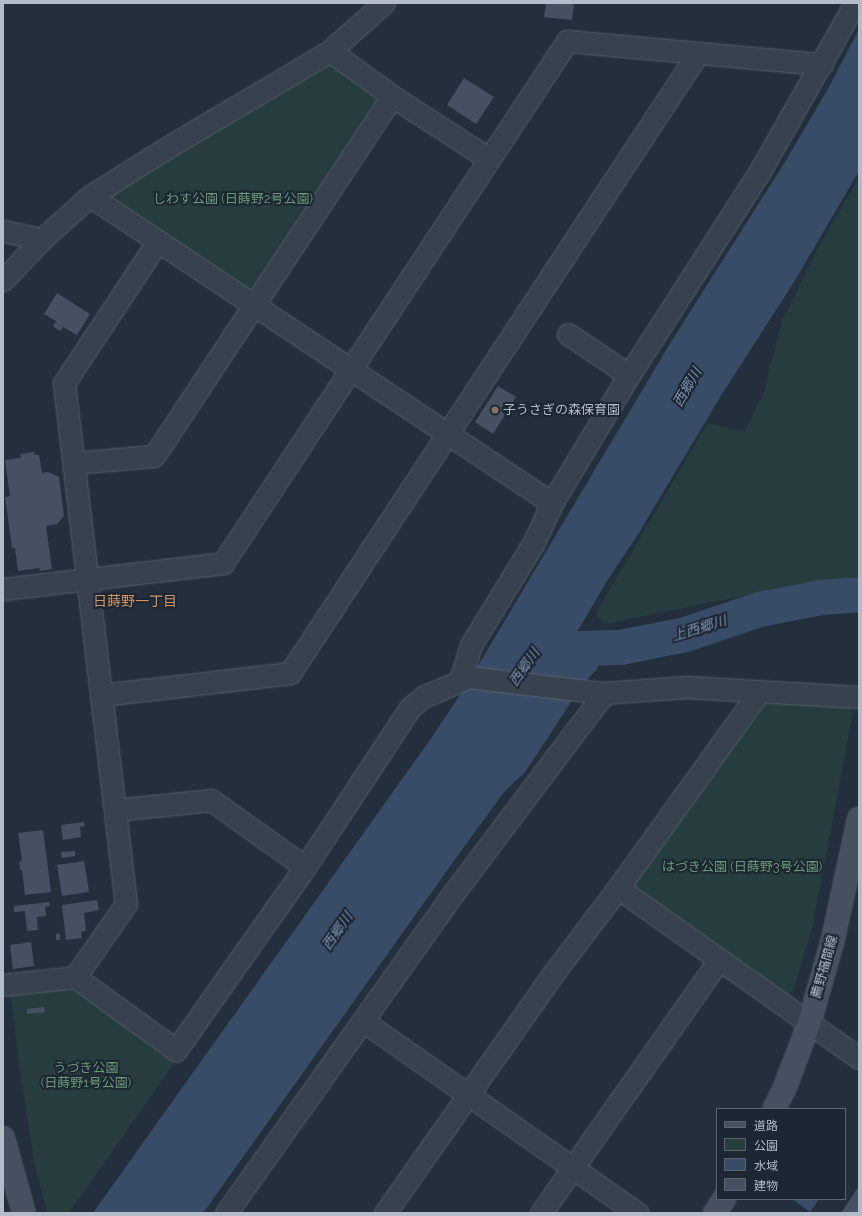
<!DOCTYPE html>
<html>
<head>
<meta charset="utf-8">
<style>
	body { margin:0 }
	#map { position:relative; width:862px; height:1216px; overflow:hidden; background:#242f3e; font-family:Raleway,"Noto Sans JP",sans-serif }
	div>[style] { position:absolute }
	.green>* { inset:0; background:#263c3f }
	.water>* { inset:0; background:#394c67 }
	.river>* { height:35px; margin:-17.5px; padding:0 17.5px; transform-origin:17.5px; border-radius:17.5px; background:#394c67 }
	.building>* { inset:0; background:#455162 }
	.roads { filter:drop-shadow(0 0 1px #565f6c) drop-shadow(0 0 1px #565f6c) }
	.street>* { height:21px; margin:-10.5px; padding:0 10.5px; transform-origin:10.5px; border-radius:10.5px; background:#38414e }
	.secondary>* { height:22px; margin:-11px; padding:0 11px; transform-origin:11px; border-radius:11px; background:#465061 }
	.dots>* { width:11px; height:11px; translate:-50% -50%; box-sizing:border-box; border:2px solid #1d2633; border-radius:50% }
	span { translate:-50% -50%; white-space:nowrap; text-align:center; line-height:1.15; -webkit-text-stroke:4px #1d2633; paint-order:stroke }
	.park-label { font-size:13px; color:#6b9a76 }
	.poi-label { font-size:13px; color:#b4bcc9 }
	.left { translate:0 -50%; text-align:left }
	.street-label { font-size:13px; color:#b4bcc9 }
	.water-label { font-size:14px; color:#7c92b1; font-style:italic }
	.neighbourhood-label { font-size:14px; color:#d59563 }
	.frame { position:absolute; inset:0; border:4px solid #b4bcc9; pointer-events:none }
	.legend { position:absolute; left:716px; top:1108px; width:130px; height:92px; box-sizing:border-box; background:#1d2633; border:1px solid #59626f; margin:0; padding:5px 7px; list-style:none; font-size:12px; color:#b4bcc9 }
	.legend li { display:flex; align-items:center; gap:8px; height:20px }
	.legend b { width:20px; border:1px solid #59626f }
</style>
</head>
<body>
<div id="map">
	<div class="green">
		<div style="clip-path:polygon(323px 66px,332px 66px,374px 93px,377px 101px,257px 286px,246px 289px,112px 201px,116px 191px)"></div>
		<div style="clip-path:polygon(859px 178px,859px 576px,752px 594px,604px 624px,596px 613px,707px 424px,745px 431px,764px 392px,782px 321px,820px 244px)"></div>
		<div style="clip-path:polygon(773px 701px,849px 707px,853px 712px,812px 929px,793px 991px,785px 995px,634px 889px,631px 881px,762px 704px)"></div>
		<div style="clip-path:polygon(67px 987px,79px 991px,175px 1062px,69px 1213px,47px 1213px,35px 1167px,20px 1072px,11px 995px)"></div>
	</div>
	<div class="water">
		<div style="clip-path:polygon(859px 29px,859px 171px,794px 282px,722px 394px,640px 531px,607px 581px,576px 634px,598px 662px,598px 668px,582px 685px,526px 771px,504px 792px,456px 858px,203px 1213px,93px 1213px,432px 737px,464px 689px,671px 342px,785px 162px,829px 87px)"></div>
		<div style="clip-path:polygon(792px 1199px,819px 1199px,810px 1212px)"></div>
	</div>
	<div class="river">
		<div style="left:538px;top:649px;width:82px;rotate:-1.4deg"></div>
		<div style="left:620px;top:647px;width:66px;rotate:-11.3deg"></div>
		<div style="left:685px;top:634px;width:78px;rotate:-18.7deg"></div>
		<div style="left:759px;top:609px;width:62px;rotate:-11.1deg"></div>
		<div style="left:820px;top:597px;width:39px;rotate:-4deg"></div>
	</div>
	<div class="building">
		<div style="clip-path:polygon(546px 3px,574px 3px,572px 20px,544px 17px)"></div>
		<div style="clip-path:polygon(464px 78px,494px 97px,476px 124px,447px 105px)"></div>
		<div style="clip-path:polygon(57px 293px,90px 314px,77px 335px,63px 327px,60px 331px,53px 326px,56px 321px,44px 314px)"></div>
		<div style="clip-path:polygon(498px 386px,516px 397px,493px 434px,475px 422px)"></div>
		<div style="clip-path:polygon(34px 452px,35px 455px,39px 455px,42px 473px,48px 472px,59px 477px,64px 516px,57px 524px,46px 526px,52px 569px,40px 571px,39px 568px,18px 571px,15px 548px,12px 548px,5px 497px,10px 496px,5px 460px,21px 458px,20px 454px)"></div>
		<div style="clip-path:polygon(84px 822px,85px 826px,80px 827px,81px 837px,63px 840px,61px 825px)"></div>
		<div style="clip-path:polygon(43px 830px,51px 892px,25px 895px,22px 870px,20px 870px,19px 862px,22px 861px,18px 833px)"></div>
		<div style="clip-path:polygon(75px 851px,75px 856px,62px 858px,61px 852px)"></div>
		<div style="clip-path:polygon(84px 861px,89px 892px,62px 896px,57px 865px)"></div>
		<div style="clip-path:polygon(97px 900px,99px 910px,84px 913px,86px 931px,81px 932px,82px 938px,66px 940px,62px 905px)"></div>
		<div style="clip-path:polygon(49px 902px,50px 906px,45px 907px,46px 916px,37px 917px,38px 930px,27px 931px,25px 911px,14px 912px,14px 906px)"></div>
		<div style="clip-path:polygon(56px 934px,60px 934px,60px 940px,56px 940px)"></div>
		<div style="clip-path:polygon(31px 942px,34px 966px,13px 969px,10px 945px)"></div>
		<div style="clip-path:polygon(44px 1007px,45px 1012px,27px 1014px,27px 1009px)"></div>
		<div style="clip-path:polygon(859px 1186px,859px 1213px,841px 1213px)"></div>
	</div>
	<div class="roads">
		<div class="street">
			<div style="left:330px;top:51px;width:77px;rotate:36deg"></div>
			<div style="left:392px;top:96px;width:116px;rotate:33deg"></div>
			<div style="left:90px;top:196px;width:555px;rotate:33.6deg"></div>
			<div style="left:3px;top:231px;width:40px;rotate:12deg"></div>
			<div style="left:3px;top:280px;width:57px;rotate:-46.4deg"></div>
			<div style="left:42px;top:239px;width:64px;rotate:-41.9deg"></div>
			<div style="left:90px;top:196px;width:98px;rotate:-32.1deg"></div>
			<div style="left:173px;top:144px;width:182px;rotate:-30.6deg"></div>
			<div style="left:330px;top:51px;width:72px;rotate:-41.6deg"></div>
			<div style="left:568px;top:334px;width:73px;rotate:33.9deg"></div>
			<div style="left:74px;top:463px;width:80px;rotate:-5deg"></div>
			<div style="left:154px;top:456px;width:432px;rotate:-56.5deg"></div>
			<div style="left:3px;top:589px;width:222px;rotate:-6.7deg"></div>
			<div style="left:223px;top:563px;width:625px;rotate:-56.61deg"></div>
			<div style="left:567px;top:41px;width:256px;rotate:5.2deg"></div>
			<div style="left:460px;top:681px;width:38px;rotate:-73deg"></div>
			<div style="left:471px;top:645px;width:121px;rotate:-58.5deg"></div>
			<div style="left:534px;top:542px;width:43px;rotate:-65.2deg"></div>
			<div style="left:552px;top:503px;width:149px;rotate:-59deg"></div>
			<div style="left:629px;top:375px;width:242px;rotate:-57.3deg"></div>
			<div style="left:760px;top:171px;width:193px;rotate:-60.5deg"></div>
			<div style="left:101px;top:695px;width:190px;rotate:-6.6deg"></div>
			<div style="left:290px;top:673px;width:742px;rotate:-56.65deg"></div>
			<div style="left:115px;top:810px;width:97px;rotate:-5.9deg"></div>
			<div style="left:211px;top:800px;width:115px;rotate:35.5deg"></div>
			<div style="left:618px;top:888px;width:295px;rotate:35.2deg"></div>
			<div style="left:75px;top:977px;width:89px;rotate:-55.1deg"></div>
			<div style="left:126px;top:904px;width:525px;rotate:-96.79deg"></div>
			<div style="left:64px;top:383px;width:170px;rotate:-56.5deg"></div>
			<div style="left:3px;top:985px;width:72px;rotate:-6.3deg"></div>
			<div style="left:75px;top:977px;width:125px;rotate:35.9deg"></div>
			<div style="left:176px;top:1050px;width:224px;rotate:-54.8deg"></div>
			<div style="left:305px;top:867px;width:191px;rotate:-56.6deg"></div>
			<div style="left:410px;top:708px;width:17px;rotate:-40deg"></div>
			<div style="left:423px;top:697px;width:50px;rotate:-23.5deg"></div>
			<div style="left:469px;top:677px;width:136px;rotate:6.8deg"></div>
			<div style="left:604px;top:693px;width:83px;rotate:-4.1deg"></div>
			<div style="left:687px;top:687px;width:172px;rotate:3.3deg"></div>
			<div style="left:363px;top:1021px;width:335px;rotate:35deg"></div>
			<div style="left:226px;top:1213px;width:390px;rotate:-54.6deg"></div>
			<div style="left:452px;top:895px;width:253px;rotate:-53deg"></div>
			<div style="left:385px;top:1213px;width:297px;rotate:-54.9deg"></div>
			<div style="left:556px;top:970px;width:103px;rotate:-52.9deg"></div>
			<div style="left:618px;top:888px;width:240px;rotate:-54.3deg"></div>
			<div style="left:541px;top:1213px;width:309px;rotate:-54.9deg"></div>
		</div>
		<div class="secondary">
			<div style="left:774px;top:1109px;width:25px;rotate:-63deg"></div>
			<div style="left:785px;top:1087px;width:67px;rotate:-69.1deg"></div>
			<div style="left:809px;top:1024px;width:88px;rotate:-74.2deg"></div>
			<div style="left:833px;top:939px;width:123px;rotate:-77.8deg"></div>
			<div style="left:3px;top:1138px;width:78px;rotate:74.4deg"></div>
			<div style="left:715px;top:1213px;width:17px;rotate:-57deg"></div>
		</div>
	</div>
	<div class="dots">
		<div style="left:495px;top:410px;background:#8d6e63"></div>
	</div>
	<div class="park-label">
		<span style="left:233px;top:199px">しわす公園 (日蒔野2号公園)</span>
		<span style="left:742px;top:867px">はづき公園 (日蒔野3号公園)</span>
		<span style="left:86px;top:1076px">うづき公園<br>(日蒔野1号公園)</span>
	</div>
	<div class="poi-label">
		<span class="left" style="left:503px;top:410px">子うさぎの森保育園</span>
	</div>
	<div class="street-label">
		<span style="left:825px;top:967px;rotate:-74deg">薦野福間線</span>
	</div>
	<div class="water-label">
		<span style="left:687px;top:387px;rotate:-60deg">西郷川</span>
		<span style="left:699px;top:628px;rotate:-17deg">上西郷川</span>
		<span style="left:524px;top:667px;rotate:-55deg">西郷川</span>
		<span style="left:337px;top:931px;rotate:-55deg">西郷川</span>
	</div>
	<div class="neighbourhood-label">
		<span style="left:135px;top:601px">日蒔野一丁目</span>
	</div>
	<div class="frame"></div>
	<ul class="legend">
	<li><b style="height:5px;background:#465061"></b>道路</li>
	<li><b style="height:11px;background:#263c3f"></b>公園</li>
	<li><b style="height:11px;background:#394c67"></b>水域</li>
	<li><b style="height:11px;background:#455162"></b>建物</li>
	</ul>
</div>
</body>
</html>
